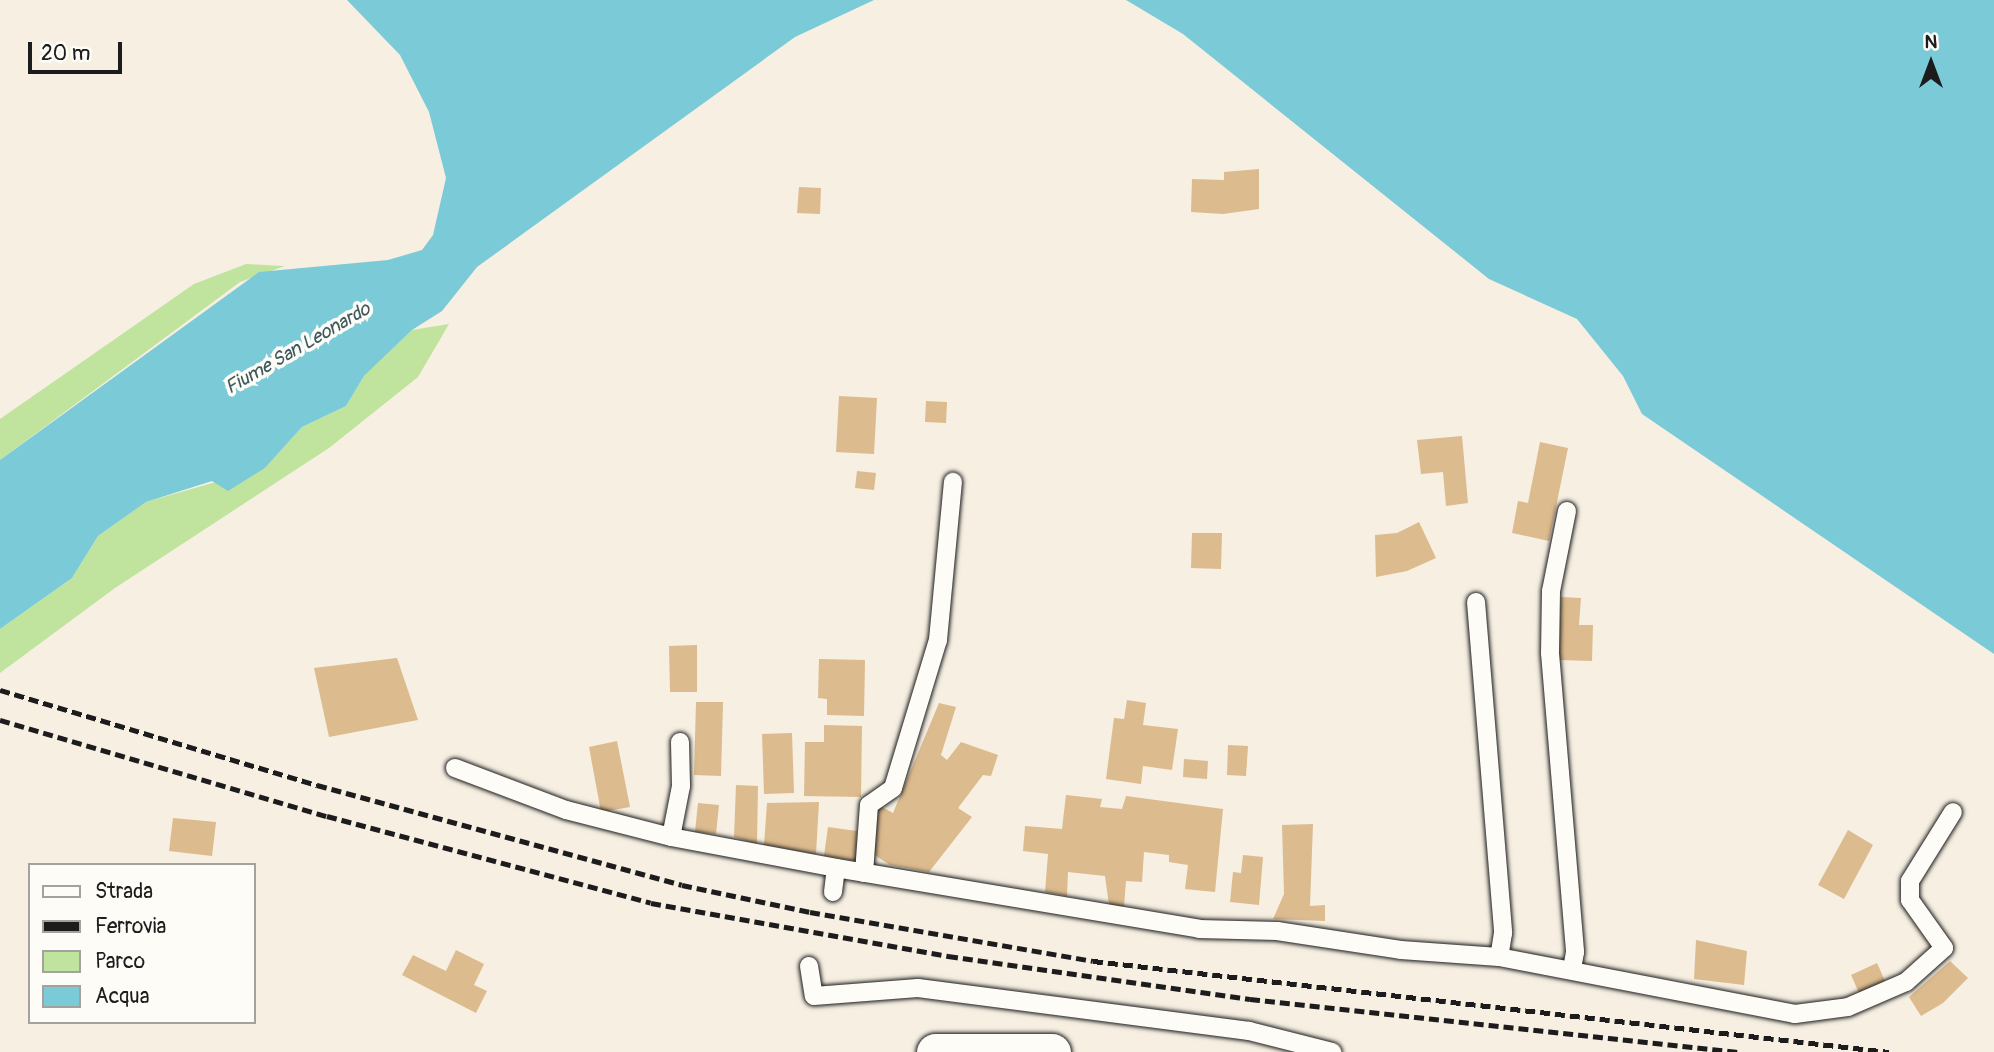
<!DOCTYPE html>
<html>
<head>
<meta charset="utf-8">
<style>
	body { margin:0 }
	#map { position:relative; width:1994px; height:1052px; overflow:hidden; background:#f6efe2; font-family:Pangolin,sans-serif }
	div>[style] { position:absolute }
	.green>* { inset:0; background:#c0e49e }
	.water>* { inset:0; background:#7bcad8 }
	.building>* { inset:0; background:#dcbb8e }
	.roads { filter:drop-shadow(0 0 2px #1c1c1c) drop-shadow(0 0 2px #1c1c1c) }
	.service>* { height:18px; margin:-9px; padding:0 9px; transform-origin:9px; border-radius:9px; background:#fdfcf7 }
	.minor>* { height:37px; margin:-18.5px; padding:0 18.5px; transform-origin:18.5px; border-radius:18.5px; background:#fdfcf7 }
	.rail>* { height:5px; margin-top:-2.5px; transform-origin:0; background:repeating-linear-gradient(90deg,#1c1c1c 0 10px,transparent 0 15px) }
	span { translate:-50% -50%; white-space:nowrap; text-align:center; line-height:1.15; -webkit-text-stroke:7px #fdfcf7; paint-order:stroke }
	.water-label { font-size:19px; color:#3d595e; font-style:italic }
	.legend { position:absolute; left:28px; top:863px; width:228px; height:161px; box-sizing:border-box; background:#fdfcf7; border:2px solid #a3a29f; margin:0; padding:9px 12px; list-style:none; font-size:21px; color:#1c1c1c }
	.legend li { display:flex; align-items:center; gap:14px; height:35px }
	.legend b { width:35px; border:2px solid #a3a29f }
	.north { position:absolute; left:1896px; top:28px; width:70px; height:70px; -webkit-text-stroke:5px #fdfcf7; paint-order:stroke; rotate:0deg; font-size:19px; font-weight:700; line-height:28px; text-align:center; color:#1c1c1c }
	.north::after { content:''; display:block; margin:auto; width:24px; height:32px; background:#1c1c1c; clip-path:polygon(50% 0,100% 100%,50% 72%,0 100%) }
	.scale { position:absolute; left:28px; top:42px; width:94px; height:32px; box-sizing:border-box; border:4px solid #1c1c1c; border-top:0; padding-left:9px; font-size:21px; line-height:24px; white-space:nowrap; color:#1c1c1c; -webkit-text-stroke:5px #fdfcf7; paint-order:stroke }
</style>
</head>
<body>
<div id="map">
	<div class="green">
		<div style="clip-path:polygon(246px 264px,285px 266px,240px 282px,0 460px,0 419px,194px 284px)"></div>
		<div style="clip-path:polygon(449px 324px,418px 377px,329px 448px,115px 588px,0 673px,0 629px,72px 578px,98px 536px,146px 502px,265px 468px,302px 427px,346px 406px,364px 376px,412px 330px)"></div>
	</div>
	<div class="water">
		<div style="clip-path:polygon(347px 0,874px 0,795px 37px,477px 267px,442px 311px,412px 330px,364px 376px,346px 406px,302px 427px,265px 468px,228px 491px,212px 481px,146px 502px,98px 536px,72px 578px,0 629px,0 460px,259px 272px,388px 260px,422px 250px,433px 235px,446px 178px,429px 112px,400px 55px)"></div>
		<div style="clip-path:polygon(1126px 0,1994px 0,1994px 654px,1642px 414px,1623px 376px,1577px 319px,1489px 279px,1183px 34px)"></div>
	</div>
	<div class="building">
		<div style="clip-path:polygon(1259px 169px,1259px 209px,1223px 214px,1191px 212px,1192px 179px,1224px 180px,1224px 172px)"></div>
		<div style="clip-path:polygon(799px 187px,821px 188px,820px 214px,797px 213px)"></div>
		<div style="clip-path:polygon(839px 396px,877px 398px,874px 454px,836px 452px)"></div>
		<div style="clip-path:polygon(926px 401px,947px 402px,946px 423px,925px 422px)"></div>
		<div style="clip-path:polygon(1462px 436px,1468px 503px,1446px 506px,1443px 472px,1421px 474px,1417px 440px)"></div>
		<div style="clip-path:polygon(1540px 442px,1568px 448px,1549px 541px,1512px 533px,1518px 501px,1528px 503px)"></div>
		<div style="clip-path:polygon(857px 471px,876px 473px,874px 490px,855px 488px)"></div>
		<div style="clip-path:polygon(1419px 522px,1436px 558px,1407px 571px,1376px 577px,1375px 535px,1397px 533px)"></div>
		<div style="clip-path:polygon(1192px 533px,1222px 533px,1221px 569px,1191px 568px)"></div>
		<div style="clip-path:polygon(1561px 597px,1581px 598px,1579px 625px,1593px 625px,1592px 661px,1558px 660px)"></div>
		<div style="clip-path:polygon(697px 645px,697px 692px,670px 692px,669px 646px)"></div>
		<div style="clip-path:polygon(397px 658px,418px 720px,329px 737px,314px 668px)"></div>
		<div style="clip-path:polygon(819px 659px,865px 660px,864px 716px,827px 715px,827px 699px,818px 698px)"></div>
		<div style="clip-path:polygon(1127px 700px,1146px 703px,1143px 725px,1178px 729px,1172px 770px,1143px 766px,1141px 784px,1106px 779px,1114px 718px,1124px 719px)"></div>
		<div style="clip-path:polygon(696px 702px,723px 702px,721px 776px,694px 775px)"></div>
		<div style="clip-path:polygon(939px 703px,956px 707px,941px 755px,947px 760px,961px 742px,998px 755px,991px 776px,983px 775px,958px 808px,972px 817px,929px 872px,890px 865px,873px 854px,874px 819px,880px 806px,893px 813px)"></div>
		<div style="clip-path:polygon(824px 725px,862px 726px,861px 797px,804px 796px,805px 742px,824px 742px)"></div>
		<div style="clip-path:polygon(792px 733px,794px 793px,764px 794px,762px 734px)"></div>
		<div style="clip-path:polygon(617px 741px,630px 807px,601px 812px,589px 747px)"></div>
		<div style="clip-path:polygon(1228px 745px,1248px 746px,1246px 776px,1227px 775px)"></div>
		<div style="clip-path:polygon(1184px 759px,1208px 761px,1207px 779px,1183px 777px)"></div>
		<div style="clip-path:polygon(736px 785px,758px 786px,757px 844px,734px 837px)"></div>
		<div style="clip-path:polygon(1066px 795px,1102px 799px,1100px 807px,1122px 809px,1126px 796px,1223px 809px,1215px 892px,1185px 889px,1188px 865px,1169px 862px,1169px 855px,1144px 852px,1142px 882px,1126px 881px,1124px 907px,1109px 905px,1105px 876px,1068px 872px,1067px 896px,1045px 892px,1048px 854px,1023px 851px,1025px 826px,1062px 829px)"></div>
		<div style="clip-path:polygon(819px 802px,816px 854px,764px 845px,767px 803px)"></div>
		<div style="clip-path:polygon(698px 803px,719px 805px,716px 834px,695px 832px)"></div>
		<div style="clip-path:polygon(173px 818px,216px 822px,212px 856px,169px 851px)"></div>
		<div style="clip-path:polygon(1313px 824px,1310px 906px,1325px 905px,1325px 921px,1273px 919px,1284px 894px,1282px 825px)"></div>
		<div style="clip-path:polygon(828px 827px,857px 831px,856px 861px,824px 856px)"></div>
		<div style="clip-path:polygon(1848px 830px,1873px 845px,1844px 899px,1818px 885px)"></div>
		<div style="clip-path:polygon(1243px 855px,1263px 857px,1259px 905px,1230px 902px,1233px 872px,1241px 873px)"></div>
		<div style="clip-path:polygon(1696px 940px,1747px 951px,1744px 985px,1694px 979px)"></div>
		<div style="clip-path:polygon(456px 950px,484px 964px,474px 985px,487px 991px,476px 1013px,402px 975px,413px 955px,446px 971px)"></div>
		<div style="clip-path:polygon(1950px 961px,1968px 978px,1943px 1003px,1921px 1016px,1909px 997px)"></div>
		<div style="clip-path:polygon(1877px 963px,1885px 981px,1859px 993px,1851px 975px)"></div>
	</div>
	<div class="roads">
		<div class="service">
			<div style="left:1567px;top:511px;width:82px;rotate:101.3deg"></div>
			<div style="left:1551px;top:591px;width:62px;rotate:90.9deg"></div>
			<div style="left:1550px;top:653px;width:300px;rotate:85.2deg"></div>
			<div style="left:1575px;top:952px;width:17px;rotate:100deg"></div>
			<div style="left:1476px;top:602px;width:332px;rotate:85.3deg"></div>
			<div style="left:1503px;top:933px;width:24px;rotate:99deg"></div>
			<div style="left:455px;top:768px;width:119px;rotate:20.7deg"></div>
			<div style="left:566px;top:810px;width:108px;rotate:14.4deg"></div>
			<div style="left:671px;top:837px;width:168px;rotate:10.6deg"></div>
			<div style="left:836px;top:868px;width:368px;rotate:9.5deg"></div>
			<div style="left:1199px;top:929px;width:78px;rotate:1.5deg"></div>
			<div style="left:1277px;top:931px;width:125px;rotate:8.7deg"></div>
			<div style="left:1401px;top:950px;width:98px;rotate:4.1deg"></div>
			<div style="left:1499px;top:957px;width:301px;rotate:10.9deg"></div>
			<div style="left:1795px;top:1014px;width:53px;rotate:-7.5deg"></div>
			<div style="left:1848px;top:1007px;width:63px;rotate:-23.3deg"></div>
			<div style="left:1906px;top:982px;width:51px;rotate:-41.8deg"></div>
			<div style="left:1944px;top:948px;width:59px;rotate:-125.3deg"></div>
			<div style="left:1910px;top:900px;width:19px;rotate:-90deg"></div>
			<div style="left:1910px;top:881px;width:81px;rotate:-58.1deg"></div>
			<div style="left:671px;top:837px;width:52px;rotate:-78.9deg"></div>
			<div style="left:681px;top:786px;width:44px;rotate:-91.3deg"></div>
			<div style="left:864px;top:873px;width:68px;rotate:-85.8deg"></div>
			<div style="left:869px;top:805px;width:29px;rotate:-35deg"></div>
			<div style="left:893px;top:788px;width:155px;rotate:-73.1deg"></div>
			<div style="left:938px;top:640px;width:159px;rotate:-84.6deg"></div>
			<div style="left:833px;top:892px;width:24px;rotate:-83deg"></div>
			<div style="left:809px;top:966px;width:30px;rotate:81deg"></div>
			<div style="left:814px;top:996px;width:104px;rotate:-4.4deg"></div>
			<div style="left:918px;top:988px;width:334px;rotate:7.4deg"></div>
			<div style="left:1249px;top:1031px;width:86px;rotate:14.2deg"></div>
		</div>
		<div class="minor">
			<div style="left:935px;top:1052px;width:117px"></div>
		</div>
	</div>
	<div class="rail">
		<div style="left:0;top:690px;width:331px;rotate:16.7deg"></div>
		<div style="left:317px;top:785px;width:378px;rotate:15.3deg"></div>
		<div style="left:682px;top:885px;width:131px;rotate:11.9deg"></div>
		<div style="left:810px;top:912px;width:287px;rotate:9.8deg"></div>
		<div style="left:1093px;top:961px;width:801px;rotate:6.52deg"></div>
		<div style="left:0;top:720px;width:341px;rotate:16.4deg"></div>
		<div style="left:327px;top:816px;width:335px;rotate:15deg"></div>
		<div style="left:651px;top:903px;width:302px;rotate:10.1deg"></div>
		<div style="left:948px;top:956px;width:305px;rotate:8.1deg"></div>
		<div style="left:1250px;top:999px;width:491px;rotate:6.2deg"></div>
	</div>
	<div class="water-label">
		<span style="left:298px;top:349px;rotate:-30deg">Fiume San Leonardo</span>
	</div>
	<ul class="legend">
	<li><b style="height:9px;background:#fdfcf7"></b>Strada</li>
	<li><b style="height:9px;background:#1c1c1c"></b>Ferrovia</li>
	<li><b style="height:19px;background:#c0e49e"></b>Parco</li>
	<li><b style="height:19px;background:#7bcad8"></b>Acqua</li>
	</ul>
	<div class="north">N</div>
	<div class="scale">20 m</div>
</div>
</body>
</html>
